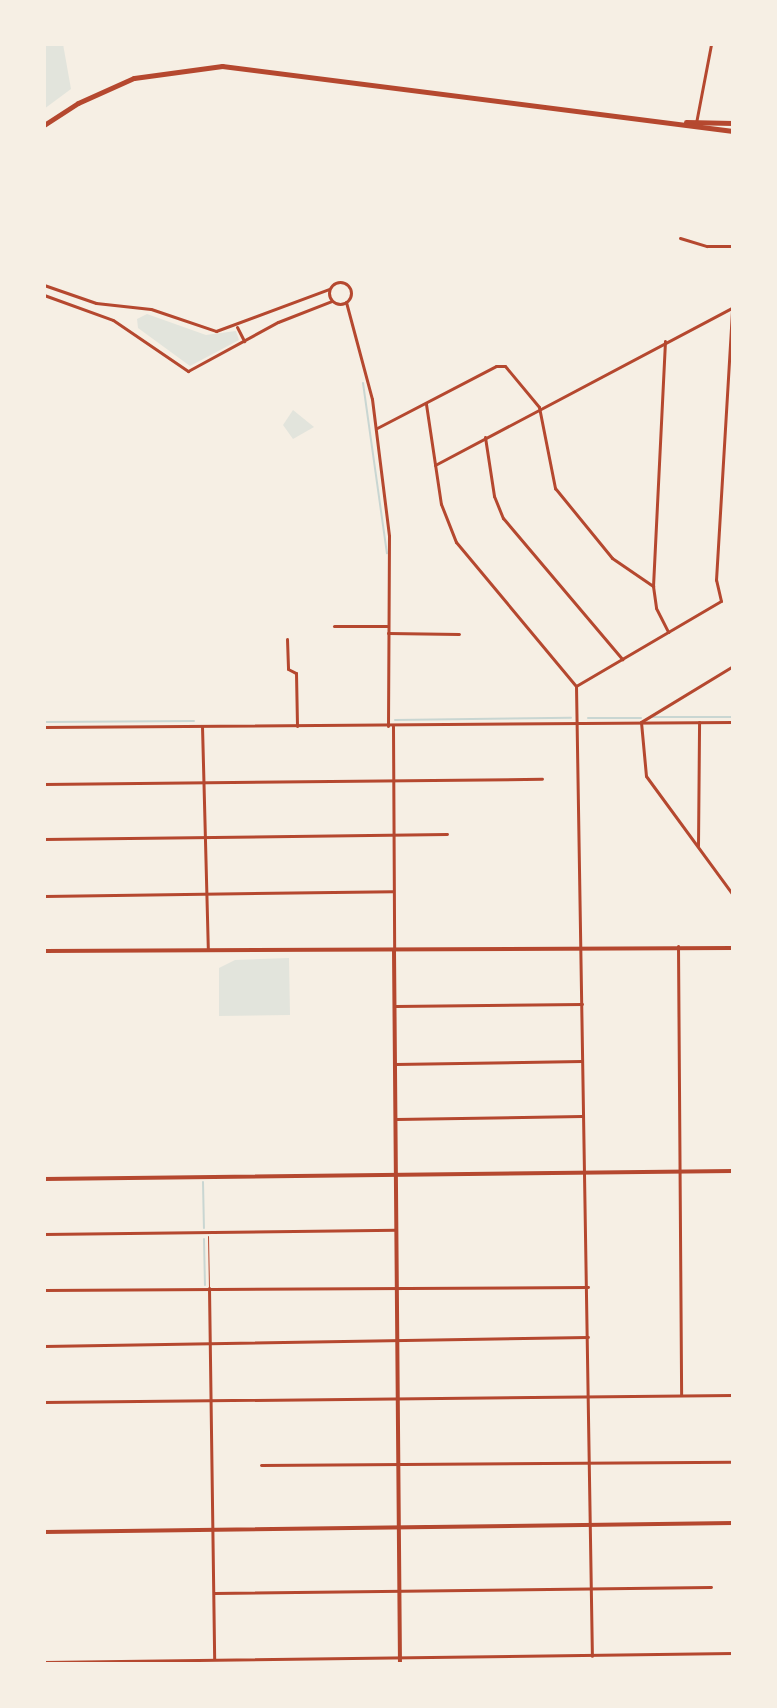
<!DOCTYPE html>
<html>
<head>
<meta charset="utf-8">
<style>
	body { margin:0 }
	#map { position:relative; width:777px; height:1708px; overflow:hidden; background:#f6efe4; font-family:"Noto Sans",sans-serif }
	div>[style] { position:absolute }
	.green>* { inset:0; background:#e2e4dc }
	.stream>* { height:2px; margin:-1px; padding:0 1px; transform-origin:1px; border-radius:1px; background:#c9d6d2 }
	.service>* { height:1px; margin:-0.5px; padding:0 0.5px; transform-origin:0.5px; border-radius:0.5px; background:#b5482f }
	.minor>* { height:3px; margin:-1.5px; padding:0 1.5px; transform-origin:1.5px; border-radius:1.5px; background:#b5482f }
	.minor>.ring { margin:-1.5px; padding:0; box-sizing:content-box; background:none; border:3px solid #b5482f; border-radius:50% }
	.tertiary>* { height:4px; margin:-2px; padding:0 2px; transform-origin:2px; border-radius:2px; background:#b5482f }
	.secondary>* { height:4px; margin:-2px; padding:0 2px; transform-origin:2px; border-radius:2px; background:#b5482f }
	.primary>* { height:5px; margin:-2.5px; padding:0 2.5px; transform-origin:2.5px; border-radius:2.5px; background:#b5482f }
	span { translate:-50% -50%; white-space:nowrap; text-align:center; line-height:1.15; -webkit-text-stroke:7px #f6efe4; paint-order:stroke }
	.frame { position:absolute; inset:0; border:46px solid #f6efe4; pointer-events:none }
</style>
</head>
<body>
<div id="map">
	<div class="green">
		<div style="clip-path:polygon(44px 44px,63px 44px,71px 89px,44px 109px)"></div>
		<div style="clip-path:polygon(147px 314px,206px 335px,236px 331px,239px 340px,190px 366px,138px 328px,137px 319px)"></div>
		<div style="clip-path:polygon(293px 410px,314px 427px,293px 439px,283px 425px)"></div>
		<div style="clip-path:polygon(289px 958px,290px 1015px,219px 1016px,219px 968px,235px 960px)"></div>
	</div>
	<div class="stream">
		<div style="left:363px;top:383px;width:172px;rotate:82deg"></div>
		<div style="left:652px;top:717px;width:81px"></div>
		<div style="left:588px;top:718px;width:53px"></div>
		<div style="left:395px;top:720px;width:176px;rotate:-0.7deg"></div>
		<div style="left:44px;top:722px;width:150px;rotate:-0.4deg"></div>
		<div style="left:203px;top:1182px;width:46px;rotate:88.8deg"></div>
		<div style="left:204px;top:1239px;width:46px;rotate:88.8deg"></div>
	</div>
	<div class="service">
		<div style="left:208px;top:1236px;width:51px;rotate:88.9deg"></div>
	</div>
	<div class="minor">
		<div style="left:696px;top:123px;width:80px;rotate:-79.2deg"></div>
		<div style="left:680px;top:238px;width:28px;rotate:17deg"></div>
		<div style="left:707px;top:246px;width:26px"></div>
		<div class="ring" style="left:329px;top:282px;width:19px;height:19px"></div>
		<div style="left:44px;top:285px;width:55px;rotate:19.1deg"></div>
		<div style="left:96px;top:303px;width:55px;rotate:6.2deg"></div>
		<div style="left:151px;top:309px;width:69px;rotate:18.7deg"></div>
		<div style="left:216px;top:331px;width:121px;rotate:-20.4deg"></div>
		<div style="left:44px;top:295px;width:73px;rotate:19.9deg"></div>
		<div style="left:113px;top:320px;width:91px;rotate:34.2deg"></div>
		<div style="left:188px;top:371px;width:102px;rotate:-28.6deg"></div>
		<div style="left:278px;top:322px;width:58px;rotate:-21.3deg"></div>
		<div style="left:346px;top:302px;width:100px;rotate:75deg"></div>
		<div style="left:372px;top:399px;width:138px;rotate:82.9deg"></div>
		<div style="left:389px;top:536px;width:190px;rotate:90.3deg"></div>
		<div style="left:237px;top:327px;width:16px;rotate:63deg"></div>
		<div style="left:665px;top:341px;width:245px;rotate:92.8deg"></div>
		<div style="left:653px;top:586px;width:22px;rotate:82deg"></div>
		<div style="left:656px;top:608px;width:27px;rotate:63deg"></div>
		<div style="left:426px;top:404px;width:101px;rotate:81.5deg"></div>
		<div style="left:441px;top:504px;width:41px;rotate:68.5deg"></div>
		<div style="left:456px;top:542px;width:187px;rotate:50.2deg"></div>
		<div style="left:377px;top:428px;width:134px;rotate:-27.5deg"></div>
		<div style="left:496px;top:366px;width:9px"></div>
		<div style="left:505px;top:366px;width:53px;rotate:50.3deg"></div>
		<div style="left:539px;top:407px;width:83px;rotate:78.8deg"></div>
		<div style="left:555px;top:488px;width:90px;rotate:50.8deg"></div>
		<div style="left:612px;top:558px;width:50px;rotate:34.3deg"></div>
		<div style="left:485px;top:437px;width:60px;rotate:81.3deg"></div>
		<div style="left:494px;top:496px;width:24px;rotate:68deg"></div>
		<div style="left:503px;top:518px;width:185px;rotate:49.8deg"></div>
		<div style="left:435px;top:465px;width:337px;rotate:-27.9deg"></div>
		<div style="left:334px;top:626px;width:53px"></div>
		<div style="left:388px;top:633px;width:71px;rotate:0.8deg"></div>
		<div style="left:287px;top:639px;width:30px;rotate:88deg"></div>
		<div style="left:288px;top:669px;width:9px;rotate:27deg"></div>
		<div style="left:296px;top:673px;width:53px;rotate:88.9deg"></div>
		<div style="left:733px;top:666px;width:108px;rotate:148.7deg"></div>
		<div style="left:641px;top:722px;width:54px;rotate:84.7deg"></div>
		<div style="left:646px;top:776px;width:147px;rotate:53.8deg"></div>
		<div style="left:576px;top:686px;width:970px;rotate:89.06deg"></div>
		<div style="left:576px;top:686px;width:168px;rotate:-30.4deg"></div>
		<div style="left:721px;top:601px;width:22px;rotate:-103deg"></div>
		<div style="left:716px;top:580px;width:272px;rotate:-86.6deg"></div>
		<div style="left:202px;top:726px;width:224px;rotate:88.5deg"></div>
		<div style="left:393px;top:726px;width:224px;rotate:89.7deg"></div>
		<div style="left:44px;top:727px;width:689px;rotate:-0.42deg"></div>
		<div style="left:44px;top:784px;width:498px;rotate:-0.6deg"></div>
		<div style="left:44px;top:839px;width:403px;rotate:-0.7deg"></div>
		<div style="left:698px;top:846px;width:124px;rotate:-89.5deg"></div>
		<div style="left:44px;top:896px;width:349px;rotate:-0.8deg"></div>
		<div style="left:678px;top:946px;width:449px;rotate:89.6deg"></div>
		<div style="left:395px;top:1006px;width:187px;rotate:-0.6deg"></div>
		<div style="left:395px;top:1064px;width:187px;rotate:-0.9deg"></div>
		<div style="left:396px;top:1119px;width:186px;rotate:-0.9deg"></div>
		<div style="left:44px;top:1234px;width:352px;rotate:-0.7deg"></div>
		<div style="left:209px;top:1288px;width:371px;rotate:89.2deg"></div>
		<div style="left:44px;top:1290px;width:544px;rotate:-0.32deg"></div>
		<div style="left:44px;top:1346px;width:544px;rotate:-0.95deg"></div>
		<div style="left:44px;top:1402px;width:689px;rotate:-0.58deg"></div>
		<div style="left:261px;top:1465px;width:472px;rotate:-0.4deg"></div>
		<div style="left:214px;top:1593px;width:497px;rotate:-0.7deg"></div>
		<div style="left:44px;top:1662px;width:689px;rotate:-0.75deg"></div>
	</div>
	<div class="tertiary">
		<div style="left:394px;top:950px;width:714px;rotate:89.52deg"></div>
		<div style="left:44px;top:951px;width:689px;rotate:-0.25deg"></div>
		<div style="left:44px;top:1532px;width:689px;rotate:-0.75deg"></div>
	</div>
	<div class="secondary">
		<div style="left:44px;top:1179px;width:689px;rotate:-0.67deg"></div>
	</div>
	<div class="primary">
		<div style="left:686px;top:122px;width:47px;rotate:1.2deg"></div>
		<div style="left:44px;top:125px;width:40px;rotate:-32.9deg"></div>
		<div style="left:78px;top:103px;width:61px;rotate:-24.1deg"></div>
		<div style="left:134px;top:78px;width:89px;rotate:-7.8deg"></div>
		<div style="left:222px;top:66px;width:515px;rotate:7.25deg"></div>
	</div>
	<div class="frame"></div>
</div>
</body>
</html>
